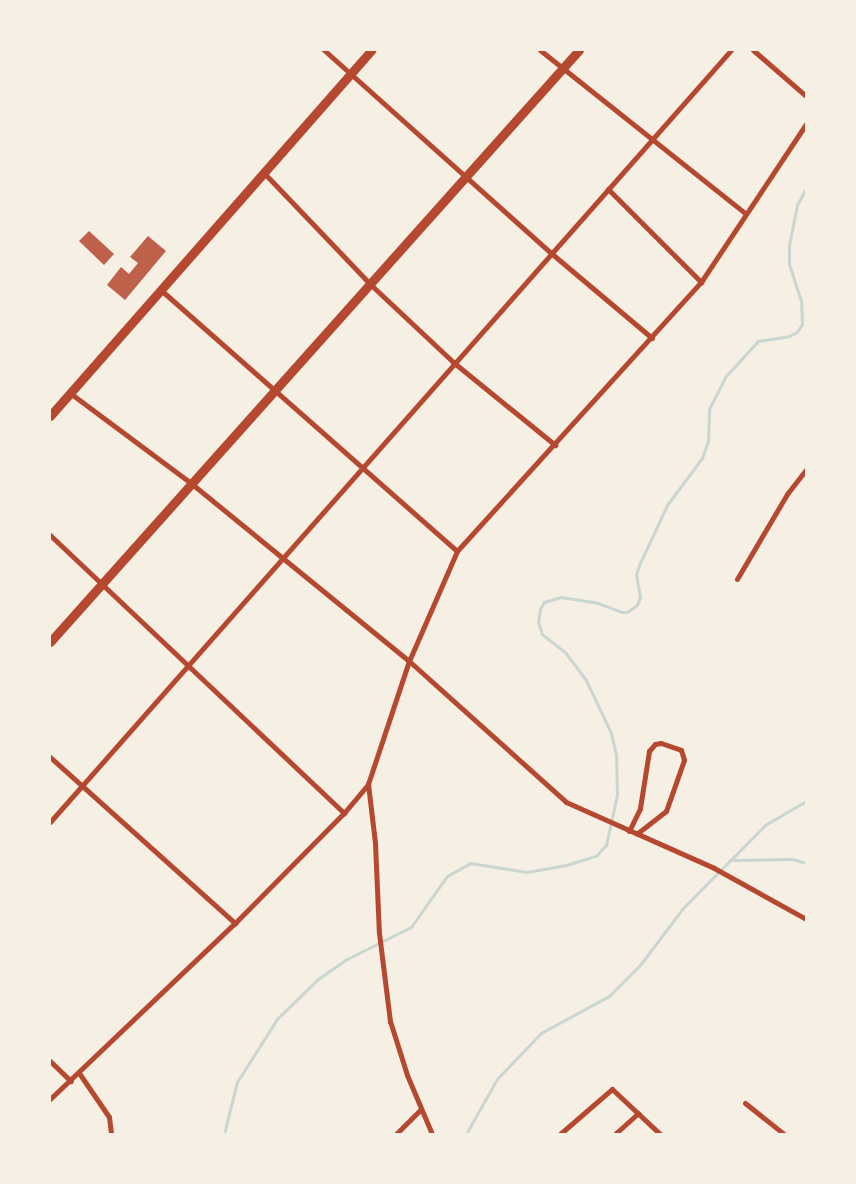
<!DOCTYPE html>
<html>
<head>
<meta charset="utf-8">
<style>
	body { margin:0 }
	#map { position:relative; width:856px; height:1184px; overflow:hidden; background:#f6efe4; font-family:Mulish,sans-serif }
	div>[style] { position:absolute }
	.stream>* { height:3px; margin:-1.5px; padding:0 1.5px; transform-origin:1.5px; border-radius:1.5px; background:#c9d6d2 }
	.building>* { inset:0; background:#bf614a }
	.minor>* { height:5px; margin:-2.5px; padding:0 2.5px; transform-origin:2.5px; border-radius:2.5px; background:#b5482f }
	.secondary>* { height:9px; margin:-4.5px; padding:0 4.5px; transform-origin:4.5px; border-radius:4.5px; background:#b5482f }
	span { translate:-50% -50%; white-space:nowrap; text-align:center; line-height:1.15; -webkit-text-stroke:4px #f6efe4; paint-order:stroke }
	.frame { position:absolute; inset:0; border:51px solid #f6efe4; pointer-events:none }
</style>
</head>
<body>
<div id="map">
	<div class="stream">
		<div style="left:733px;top:860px;width:59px;rotate:-1deg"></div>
		<div style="left:792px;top:859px;width:15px;rotate:16deg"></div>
		<div style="left:224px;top:1134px;width:54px;rotate:-76deg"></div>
		<div style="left:237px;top:1082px;width:75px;rotate:-57.6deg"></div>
		<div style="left:277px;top:1019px;width:57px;rotate:-44.3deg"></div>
		<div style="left:318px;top:979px;width:35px;rotate:-35deg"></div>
		<div style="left:347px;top:959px;width:72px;rotate:-26.6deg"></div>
		<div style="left:411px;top:927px;width:62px;rotate:-54.8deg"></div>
		<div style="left:447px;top:876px;width:26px;rotate:-29deg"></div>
		<div style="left:470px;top:863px;width:58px;rotate:9deg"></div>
		<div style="left:527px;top:872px;width:40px;rotate:-10deg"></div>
		<div style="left:566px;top:865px;width:31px;rotate:-17deg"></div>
		<div style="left:596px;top:856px;width:15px;rotate:-48deg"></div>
		<div style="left:606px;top:845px;width:51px;rotate:-77.6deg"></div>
		<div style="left:617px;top:795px;width:40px;rotate:-91.4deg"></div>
		<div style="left:616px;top:755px;width:23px;rotate:-103deg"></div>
		<div style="left:611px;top:733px;width:59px;rotate:-115.3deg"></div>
		<div style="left:586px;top:680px;width:34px;rotate:-127deg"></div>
		<div style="left:566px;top:653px;width:31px;rotate:-142deg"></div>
		<div style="left:542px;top:634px;width:13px;rotate:-108deg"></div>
		<div style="left:538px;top:622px;width:13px;rotate:-81deg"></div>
		<div style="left:540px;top:609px;width:8px;rotate:-60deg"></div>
		<div style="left:544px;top:602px;width:18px;rotate:-16deg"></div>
		<div style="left:561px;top:597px;width:37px;rotate:9deg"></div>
		<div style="left:598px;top:603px;width:25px;rotate:21deg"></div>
		<div style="left:621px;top:612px;width:6px"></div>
		<div style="left:627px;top:612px;width:12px;rotate:-35deg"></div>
		<div style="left:637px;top:605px;width:9px;rotate:-69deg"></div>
		<div style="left:640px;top:597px;width:22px;rotate:-100deg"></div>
		<div style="left:636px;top:575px;width:13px;rotate:-72deg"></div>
		<div style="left:640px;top:563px;width:64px;rotate:-65deg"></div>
		<div style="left:667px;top:505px;width:59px;rotate:-53.3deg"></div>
		<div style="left:702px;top:458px;width:18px;rotate:-71deg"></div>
		<div style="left:708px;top:441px;width:32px;rotate:-88deg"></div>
		<div style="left:709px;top:409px;width:36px;rotate:-63deg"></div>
		<div style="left:725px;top:377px;width:49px;rotate:-47.5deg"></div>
		<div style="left:758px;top:341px;width:31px;rotate:-9deg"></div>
		<div style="left:789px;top:336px;width:9px;rotate:-27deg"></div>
		<div style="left:797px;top:332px;width:9px;rotate:-58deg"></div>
		<div style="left:802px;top:324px;width:23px;rotate:-92deg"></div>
		<div style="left:801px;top:301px;width:39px;rotate:-108deg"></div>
		<div style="left:789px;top:264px;width:19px;rotate:-90deg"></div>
		<div style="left:789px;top:245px;width:41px;rotate:-78.7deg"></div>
		<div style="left:797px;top:205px;width:19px;rotate:-62deg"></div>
		<div style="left:466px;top:1134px;width:63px;rotate:-60.6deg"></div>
		<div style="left:497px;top:1079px;width:64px;rotate:-46.3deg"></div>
		<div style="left:541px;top:1033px;width:77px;rotate:-28.6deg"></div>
		<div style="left:609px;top:996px;width:44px;rotate:-45deg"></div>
		<div style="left:640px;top:965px;width:71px;rotate:-53deg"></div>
		<div style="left:683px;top:908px;width:117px;rotate:-45.3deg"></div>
		<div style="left:765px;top:825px;width:48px;rotate:-30.3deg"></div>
	</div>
	<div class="building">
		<div style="clip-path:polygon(89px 231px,114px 254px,104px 265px,79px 241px)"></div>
		<div style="clip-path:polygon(148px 236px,166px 251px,125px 300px,107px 285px,121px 267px,129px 274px,138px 263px,130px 257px)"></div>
	</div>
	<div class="minor">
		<div style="left:324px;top:50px;width:305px;rotate:41.8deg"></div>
		<div style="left:551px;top:253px;width:132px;rotate:40.1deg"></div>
		<div style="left:540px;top:50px;width:262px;rotate:38.5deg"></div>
		<div style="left:753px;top:50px;width:70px;rotate:41deg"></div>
		<div style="left:266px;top:175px;width:151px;rotate:46.3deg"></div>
		<div style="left:370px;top:284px;width:114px;rotate:43.2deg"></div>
		<div style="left:453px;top:362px;width:132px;rotate:39.1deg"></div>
		<div style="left:608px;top:189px;width:132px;rotate:45deg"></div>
		<div style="left:162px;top:291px;width:393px;rotate:41.4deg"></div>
		<div style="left:70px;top:393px;width:152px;rotate:36.7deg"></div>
		<div style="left:192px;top:484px;width:280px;rotate:39.2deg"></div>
		<div style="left:409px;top:661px;width:211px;rotate:41.9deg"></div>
		<div style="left:566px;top:802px;width:162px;rotate:24deg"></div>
		<div style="left:714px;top:868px;width:105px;rotate:29deg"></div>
		<div style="left:50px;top:535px;width:405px;rotate:43.4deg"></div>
		<div style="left:737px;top:579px;width:99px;rotate:-59.5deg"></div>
		<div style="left:787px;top:494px;width:31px;rotate:-52deg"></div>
		<div style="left:50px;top:757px;width:249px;rotate:41.9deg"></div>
		<div style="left:368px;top:784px;width:59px;rotate:83.2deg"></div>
		<div style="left:375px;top:843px;width:90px;rotate:87.5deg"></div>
		<div style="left:379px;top:933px;width:89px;rotate:82.9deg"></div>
		<div style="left:390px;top:1021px;width:57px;rotate:72.5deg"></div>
		<div style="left:407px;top:1075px;width:64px;rotate:67deg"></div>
		<div style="left:50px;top:822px;width:1029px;rotate:-48.58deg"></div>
		<div style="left:629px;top:831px;width:25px;rotate:-64deg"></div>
		<div style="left:640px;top:808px;width:58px;rotate:-81deg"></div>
		<div style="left:649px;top:751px;width:9px;rotate:-49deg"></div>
		<div style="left:655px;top:744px;width:6px;rotate:-9deg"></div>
		<div style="left:661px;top:743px;width:21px;rotate:19deg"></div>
		<div style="left:681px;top:750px;width:10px;rotate:73deg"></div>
		<div style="left:684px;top:760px;width:54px;rotate:109.4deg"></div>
		<div style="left:666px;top:811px;width:37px;rotate:142deg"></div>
		<div style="left:50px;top:1061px;width:29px;rotate:44deg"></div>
		<div style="left:79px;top:1073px;width:53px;rotate:55.7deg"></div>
		<div style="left:109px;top:1117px;width:17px;rotate:83deg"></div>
		<div style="left:50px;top:1099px;width:255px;rotate:-43.6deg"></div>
		<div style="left:235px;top:923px;width:155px;rotate:-45.3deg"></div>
		<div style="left:344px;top:813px;width:38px;rotate:-50deg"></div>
		<div style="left:368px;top:784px;width:130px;rotate:-71.6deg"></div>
		<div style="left:409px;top:661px;width:120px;rotate:-66.4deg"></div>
		<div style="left:457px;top:551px;width:363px;rotate:-47.8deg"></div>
		<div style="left:701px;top:282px;width:190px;rotate:-56.4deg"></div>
		<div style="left:745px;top:1103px;width:50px;rotate:38.5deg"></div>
		<div style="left:396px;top:1134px;width:34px;rotate:-45deg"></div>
		<div style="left:560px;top:1134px;width:69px;rotate:-40.9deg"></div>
		<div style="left:612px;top:1089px;width:66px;rotate:43.2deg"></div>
		<div style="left:615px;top:1134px;width:31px;rotate:-42deg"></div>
	</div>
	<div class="secondary">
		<div style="left:50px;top:416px;width:487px;rotate:-48.7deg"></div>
		<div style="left:50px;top:642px;width:794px;rotate:-48.22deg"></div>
	</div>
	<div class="frame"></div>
</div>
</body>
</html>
